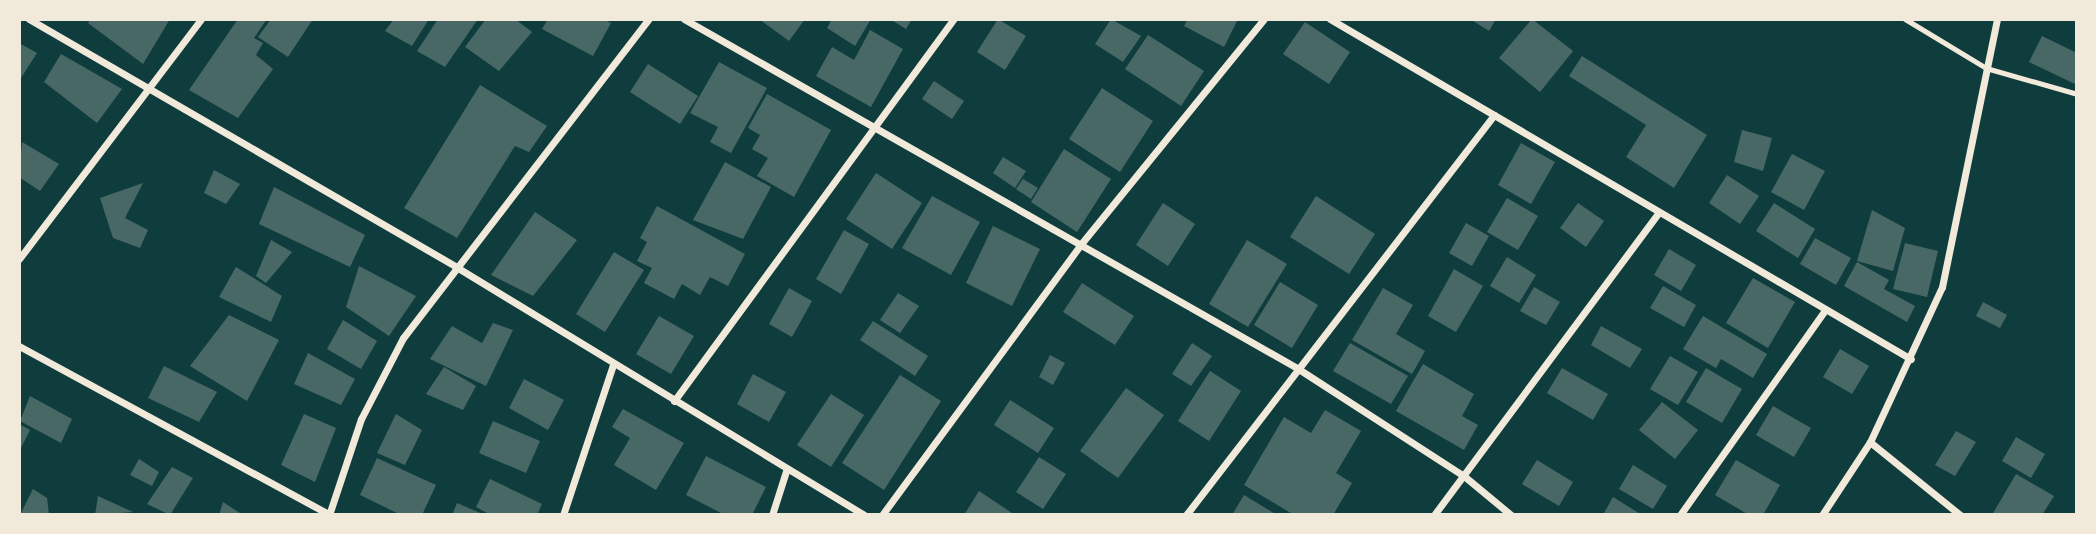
<!DOCTYPE html>
<html>
<head>
<meta charset="utf-8">
<style>
	body { margin:0 }
	#map { position:relative; width:2096px; height:534px; overflow:hidden; background:#0f3d3e; font-family:Literata,serif }
	div>[style] { position:absolute }
	.building>* { inset:0; background:#486865 }
	.service>* { height:5px; margin:-2.5px; padding:0 2.5px; transform-origin:2.5px; border-radius:2.5px; background:#f1e9da }
	.minor>* { height:7px; margin:-3.5px; padding:0 3.5px; transform-origin:3.5px; border-radius:3.5px; background:#f1e9da }
	span { translate:-50% -50%; white-space:nowrap; text-align:center; line-height:1.15; -webkit-text-stroke:6px #f1e9da; paint-order:stroke }
	.frame { position:absolute; inset:0; border:21px solid #f1e9da; pointer-events:none }
</style>
</head>
<body>
<div id="map">
	<div class="building">
		<div style="clip-path:polygon(91px 19px,170px 19px,143px 64px,88px 23px)"></div>
		<div style="clip-path:polygon(238px 19px,267px 19px,254px 38px,263px 43px,256px 55px,273px 69px,238px 118px,189px 90px)"></div>
		<div style="clip-path:polygon(271px 19px,313px 19px,288px 57px,258px 37px)"></div>
		<div style="clip-path:polygon(394px 19px,429px 19px,412px 46px,385px 31px)"></div>
		<div style="clip-path:polygon(438px 19px,478px 19px,445px 67px,417px 51px)"></div>
		<div style="clip-path:polygon(486px 19px,515px 19px,532px 32px,499px 71px,465px 47px)"></div>
		<div style="clip-path:polygon(548px 19px,603px 19px,611px 23px,593px 56px,542px 29px)"></div>
		<div style="clip-path:polygon(759px 19px,805px 19px,789px 41px)"></div>
		<div style="clip-path:polygon(832px 19px,871px 19px,855px 46px,827px 28px)"></div>
		<div style="clip-path:polygon(890px 19px,912px 19px,906px 29px)"></div>
		<div style="clip-path:polygon(998px 19px,1026px 36px,1005px 70px,977px 52px)"></div>
		<div style="clip-path:polygon(1111px 19px,1141px 36px,1123px 62px,1095px 44px)"></div>
		<div style="clip-path:polygon(1188px 19px,1238px 19px,1224px 47px,1184px 26px)"></div>
		<div style="clip-path:polygon(1470px 19px,1496px 19px,1489px 31px)"></div>
		<div style="clip-path:polygon(1532px 19px,1573px 51px,1540px 92px,1499px 58px)"></div>
		<div style="clip-path:polygon(1305px 22px,1350px 52px,1329px 84px,1283px 54px)"></div>
		<div style="clip-path:polygon(870px 30px,903px 49px,871px 107px,816px 76px,832px 47px,854px 60px)"></div>
		<div style="clip-path:polygon(1148px 35px,1204px 71px,1181px 106px,1125px 69px)"></div>
		<div style="clip-path:polygon(2042px 36px,2077px 53px,2075px 84px,2029px 62px)"></div>
		<div style="clip-path:polygon(19px 43px,37px 53px,19px 81px)"></div>
		<div style="clip-path:polygon(61px 54px,122px 89px,97px 123px,44px 82px)"></div>
		<div style="clip-path:polygon(1582px 56px,1707px 135px,1674px 188px,1626px 157px,1646px 125px,1569px 76px)"></div>
		<div style="clip-path:polygon(719px 62px,767px 88px,731px 153px,710px 142px,718px 127px,690px 113px)"></div>
		<div style="clip-path:polygon(648px 64px,698px 96px,680px 124px,630px 92px)"></div>
		<div style="clip-path:polygon(934px 81px,964px 101px,952px 119px,922px 99px)"></div>
		<div style="clip-path:polygon(480px 85px,547px 126px,529px 152px,515px 146px,457px 238px,404px 208px)"></div>
		<div style="clip-path:polygon(1102px 88px,1153px 121px,1120px 172px,1069px 139px)"></div>
		<div style="clip-path:polygon(767px 94px,831px 130px,794px 197px,757px 176px,768px 158px,752px 149px,760px 135px,748px 128px)"></div>
		<div style="clip-path:polygon(1742px 130px,1772px 138px,1763px 171px,1734px 162px)"></div>
		<div style="clip-path:polygon(22px 142px,59px 164px,40px 191px,19px 177px)"></div>
		<div style="clip-path:polygon(1521px 143px,1555px 162px,1531px 204px,1498px 185px)"></div>
		<div style="clip-path:polygon(1064px 149px,1111px 179px,1077px 232px,1031px 202px)"></div>
		<div style="clip-path:polygon(1792px 154px,1825px 171px,1804px 210px,1771px 192px)"></div>
		<div style="clip-path:polygon(1003px 157px,1026px 171px,1015px 188px,993px 173px)"></div>
		<div style="clip-path:polygon(725px 162px,771px 187px,743px 239px,693px 220px)"></div>
		<div style="clip-path:polygon(214px 170px,240px 184px,226px 204px,204px 193px)"></div>
		<div style="clip-path:polygon(876px 173px,922px 203px,892px 249px,846px 219px)"></div>
		<div style="clip-path:polygon(1727px 175px,1759px 196px,1740px 224px,1709px 203px)"></div>
		<div style="clip-path:polygon(1023px 179px,1038px 188px,1031px 199px,1016px 189px)"></div>
		<div style="clip-path:polygon(143px 183px,125px 218px,148px 230px,140px 248px,113px 238px,100px 198px)"></div>
		<div style="clip-path:polygon(274px 187px,365px 235px,350px 267px,259px 224px)"></div>
		<div style="clip-path:polygon(932px 196px,980px 222px,951px 275px,902px 248px)"></div>
		<div style="clip-path:polygon(1316px 196px,1375px 234px,1349px 274px,1290px 237px)"></div>
		<div style="clip-path:polygon(1507px 198px,1538px 216px,1518px 250px,1487px 232px)"></div>
		<div style="clip-path:polygon(1163px 203px,1195px 224px,1168px 266px,1136px 245px)"></div>
		<div style="clip-path:polygon(1578px 203px,1604px 221px,1586px 247px,1560px 228px)"></div>
		<div style="clip-path:polygon(1774px 203px,1815px 229px,1798px 258px,1756px 231px)"></div>
		<div style="clip-path:polygon(657px 206px,745px 254px,728px 286px,710px 277px,700px 295px,682px 284px,674px 299px,644px 283px,652px 268px,637px 261px,647px 242px,640px 238px)"></div>
		<div style="clip-path:polygon(1872px 210px,1905px 228px,1893px 271px,1857px 261px)"></div>
		<div style="clip-path:polygon(535px 212px,577px 240px,533px 296px,491px 275px)"></div>
		<div style="clip-path:polygon(1466px 223px,1489px 236px,1472px 266px,1449px 253px)"></div>
		<div style="clip-path:polygon(993px 226px,1040px 249px,1012px 306px,966px 283px)"></div>
		<div style="clip-path:polygon(844px 230px,869px 244px,841px 294px,816px 279px)"></div>
		<div style="clip-path:polygon(1815px 238px,1851px 258px,1836px 285px,1800px 264px)"></div>
		<div style="clip-path:polygon(271px 240px,292px 252px,266px 283px,256px 276px)"></div>
		<div style="clip-path:polygon(1247px 240px,1287px 264px,1248px 327px,1209px 304px)"></div>
		<div style="clip-path:polygon(1905px 243px,1938px 251px,1927px 297px,1893px 289px)"></div>
		<div style="clip-path:polygon(1669px 249px,1696px 265px,1681px 291px,1654px 275px)"></div>
		<div style="clip-path:polygon(614px 252px,644px 270px,605px 332px,576px 314px)"></div>
		<div style="clip-path:polygon(1507px 257px,1536px 275px,1519px 303px,1490px 286px)"></div>
		<div style="clip-path:polygon(1857px 262px,1889px 280px,1884px 289px,1915px 306px,1907px 322px,1844px 286px)"></div>
		<div style="clip-path:polygon(359px 266px,416px 296px,389px 336px,346px 307px)"></div>
		<div style="clip-path:polygon(236px 267px,282px 296px,271px 322px,219px 297px)"></div>
		<div style="clip-path:polygon(1454px 269px,1483px 286px,1456px 332px,1428px 316px)"></div>
		<div style="clip-path:polygon(1753px 278px,1795px 302px,1768px 348px,1726px 323px)"></div>
		<div style="clip-path:polygon(1280px 282px,1318px 305px,1292px 348px,1254px 325px)"></div>
		<div style="clip-path:polygon(1082px 283px,1134px 316px,1115px 345px,1063px 312px)"></div>
		<div style="clip-path:polygon(1663px 286px,1696px 305px,1684px 327px,1650px 308px)"></div>
		<div style="clip-path:polygon(1534px 287px,1560px 302px,1546px 325px,1520px 311px)"></div>
		<div style="clip-path:polygon(789px 288px,812px 301px,792px 337px,769px 324px)"></div>
		<div style="clip-path:polygon(1383px 288px,1413px 305px,1396px 334px,1425px 351px,1412px 374px,1352px 340px)"></div>
		<div style="clip-path:polygon(898px 293px,919px 306px,900px 333px,880px 320px)"></div>
		<div style="clip-path:polygon(1983px 302px,2007px 315px,2000px 328px,1976px 316px)"></div>
		<div style="clip-path:polygon(229px 315px,279px 340px,247px 401px,190px 366px)"></div>
		<div style="clip-path:polygon(659px 316px,694px 336px,671px 374px,636px 354px)"></div>
		<div style="clip-path:polygon(1703px 316px,1767px 354px,1753px 378px,1721px 359px,1716px 368px,1683px 349px)"></div>
		<div style="clip-path:polygon(343px 320px,377px 341px,361px 369px,327px 349px)"></div>
		<div style="clip-path:polygon(873px 321px,928px 356px,915px 376px,860px 340px)"></div>
		<div style="clip-path:polygon(493px 323px,513px 330px,486px 386px,430px 359px,452px 326px,482px 343px)"></div>
		<div style="clip-path:polygon(1601px 326px,1642px 349px,1630px 368px,1591px 345px)"></div>
		<div style="clip-path:polygon(1192px 343px,1212px 356px,1191px 386px,1172px 374px)"></div>
		<div style="clip-path:polygon(1350px 343px,1408px 376px,1391px 404px,1333px 371px)"></div>
		<div style="clip-path:polygon(1840px 349px,1869px 366px,1852px 394px,1823px 377px)"></div>
		<div style="clip-path:polygon(308px 353px,355px 379px,341px 405px,294px 384px)"></div>
		<div style="clip-path:polygon(1050px 355px,1065px 363px,1053px 385px,1039px 377px)"></div>
		<div style="clip-path:polygon(1670px 356px,1698px 372px,1678px 405px,1650px 389px)"></div>
		<div style="clip-path:polygon(1423px 364px,1474px 394px,1462px 416px,1478px 425px,1464px 450px,1396px 411px)"></div>
		<div style="clip-path:polygon(164px 366px,217px 392px,199px 422px,148px 398px)"></div>
		<div style="clip-path:polygon(444px 367px,476px 386px,463px 410px,426px 394px)"></div>
		<div style="clip-path:polygon(1562px 368px,1608px 394px,1593px 420px,1547px 393px)"></div>
		<div style="clip-path:polygon(1706px 368px,1742px 389px,1722px 423px,1686px 402px)"></div>
		<div style="clip-path:polygon(1210px 371px,1241px 391px,1209px 441px,1178px 421px)"></div>
		<div style="clip-path:polygon(753px 374px,786px 392px,769px 422px,737px 404px)"></div>
		<div style="clip-path:polygon(900px 375px,941px 401px,884px 490px,842px 463px)"></div>
		<div style="clip-path:polygon(524px 379px,564px 400px,548px 430px,509px 408px)"></div>
		<div style="clip-path:polygon(1126px 388px,1164px 415px,1118px 478px,1080px 451px)"></div>
		<div style="clip-path:polygon(831px 394px,864px 415px,831px 467px,797px 445px)"></div>
		<div style="clip-path:polygon(30px 396px,72px 419px,61px 443px,20px 421px)"></div>
		<div style="clip-path:polygon(1010px 400px,1054px 428px,1038px 453px,994px 425px)"></div>
		<div style="clip-path:polygon(1662px 402px,1698px 430px,1675px 459px,1639px 430px)"></div>
		<div style="clip-path:polygon(1773px 406px,1811px 428px,1794px 457px,1756px 435px)"></div>
		<div style="clip-path:polygon(623px 409px,684px 443px,656px 490px,614px 465px,630px 438px,612px 427px)"></div>
		<div style="clip-path:polygon(1325px 410px,1361px 431px,1336px 473px,1352px 483px,1333px 515px,1294px 515px,1244px 485px,1284px 417px,1311px 433px)"></div>
		<div style="clip-path:polygon(304px 414px,336px 428px,315px 482px,281px 465px)"></div>
		<div style="clip-path:polygon(396px 414px,422px 430px,405px 465px,377px 453px)"></div>
		<div style="clip-path:polygon(493px 421px,540px 441px,526px 473px,479px 453px)"></div>
		<div style="clip-path:polygon(19px 424px,30px 430px,19px 452px)"></div>
		<div style="clip-path:polygon(1956px 431px,1976px 442px,1955px 476px,1935px 465px)"></div>
		<div style="clip-path:polygon(2016px 437px,2045px 454px,2031px 478px,2002px 461px)"></div>
		<div style="clip-path:polygon(706px 456px,766px 487px,752px 515px,725px 515px,686px 495px)"></div>
		<div style="clip-path:polygon(1039px 457px,1066px 474px,1043px 509px,1016px 492px)"></div>
		<div style="clip-path:polygon(377px 458px,436px 485px,422px 515px,401px 515px,360px 495px)"></div>
		<div style="clip-path:polygon(139px 459px,159px 472px,152px 486px,130px 475px)"></div>
		<div style="clip-path:polygon(1537px 460px,1573px 482px,1559px 506px,1522px 484px)"></div>
		<div style="clip-path:polygon(1736px 460px,1780px 485px,1763px 515px,1749px 515px,1715px 495px)"></div>
		<div style="clip-path:polygon(1633px 465px,1667px 486px,1653px 509px,1619px 489px)"></div>
		<div style="clip-path:polygon(172px 467px,193px 478px,170px 515px,147px 504px)"></div>
		<div style="clip-path:polygon(2016px 474px,2054px 496px,2042px 515px,1992px 515px)"></div>
		<div style="clip-path:polygon(490px 479px,542px 504px,537px 515px,491px 515px,476px 507px)"></div>
		<div style="clip-path:polygon(33px 489px,47px 498px,49px 515px,20px 515px)"></div>
		<div style="clip-path:polygon(979px 491px,1015px 515px,964px 515px)"></div>
		<div style="clip-path:polygon(1244px 495px,1277px 515px,1232px 515px)"></div>
		<div style="clip-path:polygon(98px 496px,133px 512px,95px 515px)"></div>
		<div style="clip-path:polygon(1613px 497px,1642px 515px,1603px 515px)"></div>
		<div style="clip-path:polygon(223px 502px,243px 515px,219px 515px)"></div>
		<div style="clip-path:polygon(457px 503px,485px 515px,452px 515px)"></div>
	</div>
	<div class="service">
		<div style="left:1905px;top:19px;width:95px;rotate:31.2deg"></div>
		<div style="left:1986px;top:68px;width:95px;rotate:15.9deg"></div>
	</div>
	<div class="minor">
		<div style="left:29px;top:19px;width:496px;rotate:30.1deg"></div>
		<div style="left:458px;top:268px;width:475px;rotate:31.3deg"></div>
		<div style="left:684px;top:19px;width:705px;rotate:29.65deg"></div>
		<div style="left:1297px;top:368px;width:199px;rotate:32.9deg"></div>
		<div style="left:1464px;top:476px;width:61px;rotate:39.7deg"></div>
		<div style="left:1330px;top:19px;width:673px;rotate:30.34deg"></div>
		<div style="left:19px;top:259px;width:301px;rotate:-52.8deg"></div>
		<div style="left:19px;top:346px;width:353px;rotate:28.5deg"></div>
		<div style="left:674px;top:401px;width:474px;rotate:-53.8deg"></div>
		<div style="left:1870px;top:442px;width:116px;rotate:39deg"></div>
		<div style="left:329px;top:515px;width:101px;rotate:-71.6deg"></div>
		<div style="left:361px;top:419px;width:91px;rotate:-62.6deg"></div>
		<div style="left:403px;top:338px;width:403px;rotate:-52.4deg"></div>
		<div style="left:563px;top:515px;width:158px;rotate:-71.6deg"></div>
		<div style="left:772px;top:515px;width:49px;rotate:-72.3deg"></div>
		<div style="left:882px;top:515px;width:336px;rotate:-53.7deg"></div>
		<div style="left:1081px;top:244px;width:290px;rotate:-50.9deg"></div>
		<div style="left:1186px;top:515px;width:505px;rotate:-52.4deg"></div>
		<div style="left:1434px;top:515px;width:377px;rotate:-53.4deg"></div>
		<div style="left:1680px;top:515px;width:252px;rotate:-54.7deg"></div>
		<div style="left:1822px;top:515px;width:87px;rotate:-56.7deg"></div>
		<div style="left:1870px;top:442px;width:171px;rotate:-65.1deg"></div>
		<div style="left:1942px;top:287px;width:274px;rotate:-78.4deg"></div>
	</div>
	<div class="frame"></div>
</div>
</body>
</html>
